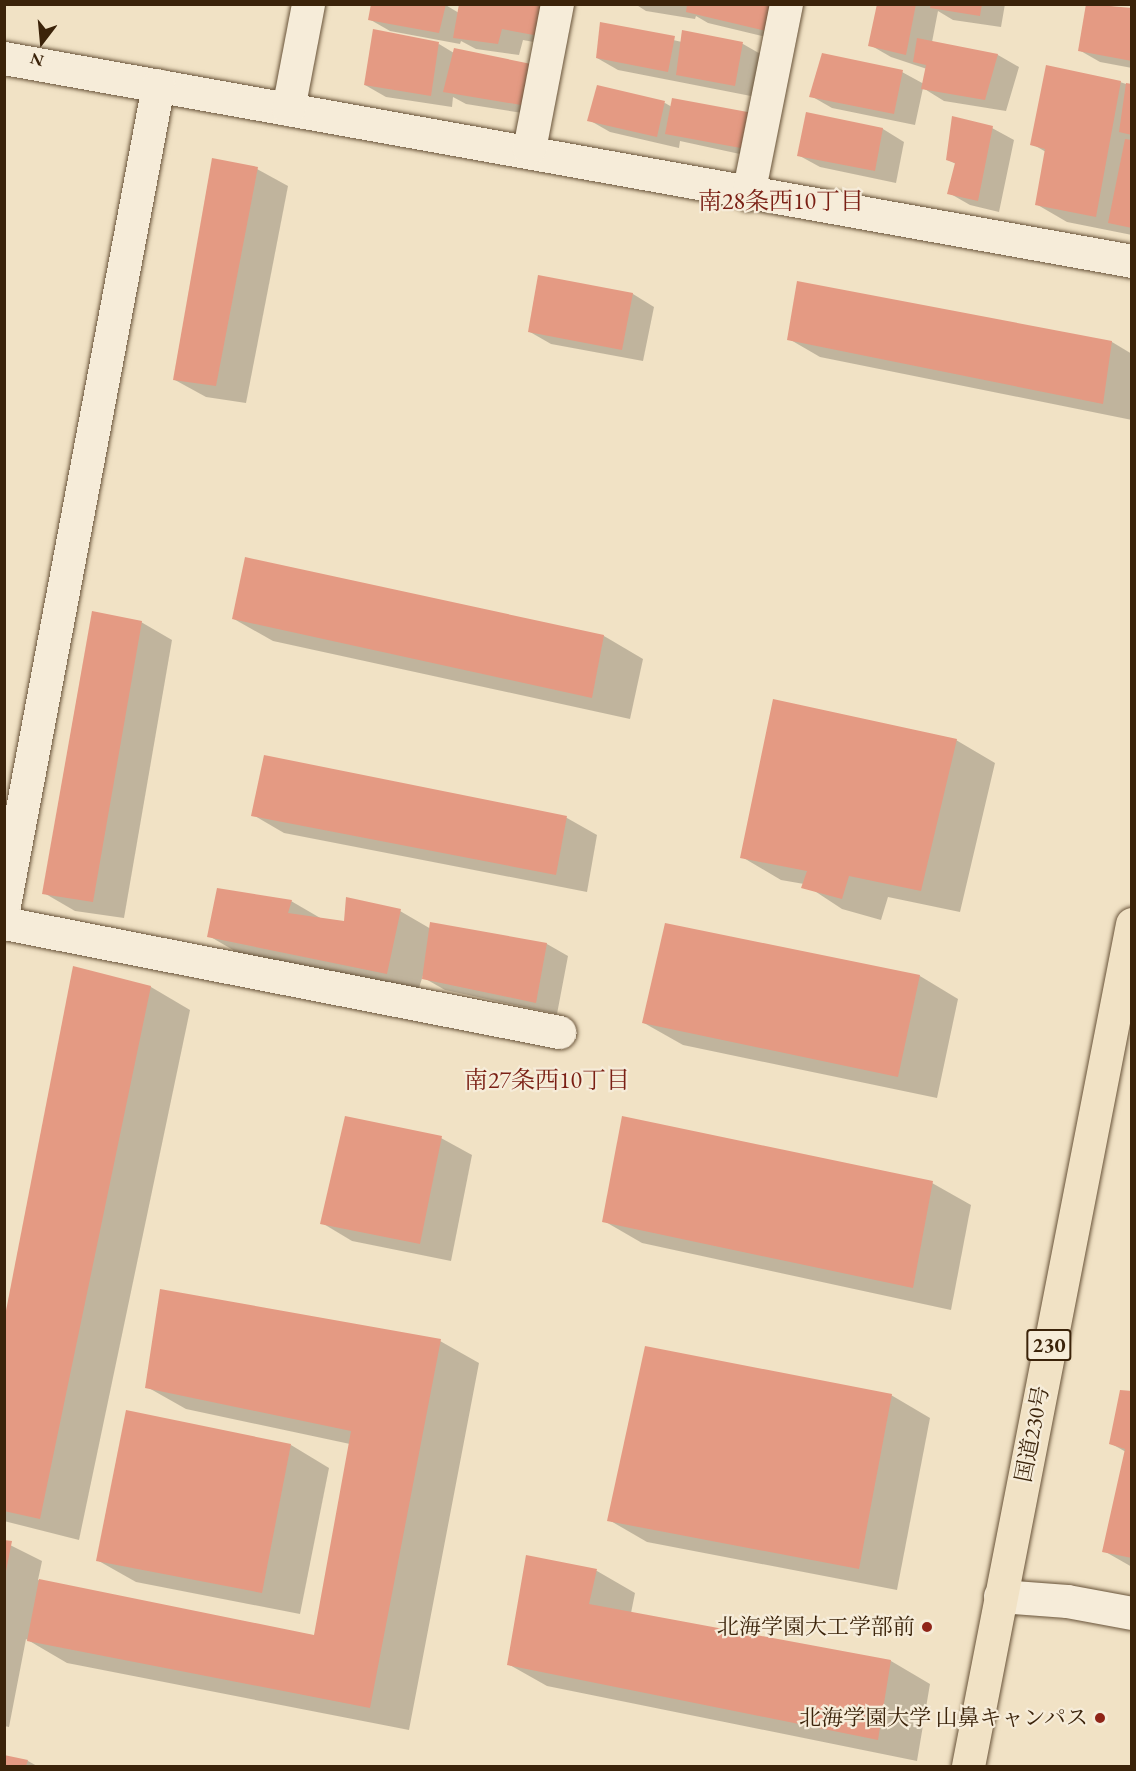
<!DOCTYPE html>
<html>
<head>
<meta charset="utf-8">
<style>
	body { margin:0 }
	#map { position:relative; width:1136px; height:1771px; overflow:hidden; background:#f1e2c5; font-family:"EB Garamond","Noto Serif JP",serif }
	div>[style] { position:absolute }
	.shadow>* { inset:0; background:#0003 }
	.building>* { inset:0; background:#e49a83 }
	.roads { filter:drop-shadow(0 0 2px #685339) drop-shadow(0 0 2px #685339) }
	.street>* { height:33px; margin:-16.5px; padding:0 16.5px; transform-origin:16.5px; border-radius:16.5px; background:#f6ecd9 }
	.highway>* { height:33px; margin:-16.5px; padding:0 16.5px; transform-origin:16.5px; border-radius:16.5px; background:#f1e2c5 }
	.dots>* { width:16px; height:16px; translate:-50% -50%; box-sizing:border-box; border:3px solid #f6ecd9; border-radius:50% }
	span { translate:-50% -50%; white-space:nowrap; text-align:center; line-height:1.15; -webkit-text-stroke:4.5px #f6ecd9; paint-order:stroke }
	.shield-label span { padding:2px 4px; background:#f6ecd9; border:2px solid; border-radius:4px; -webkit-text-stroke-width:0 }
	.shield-label { font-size:21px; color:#3b230a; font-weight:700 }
	.street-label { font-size:22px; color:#3b230a }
	.poi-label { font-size:22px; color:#3b230a }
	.right { translate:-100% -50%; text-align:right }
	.neighbourhood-label { font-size:24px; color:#7a1f14 }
	.frame { position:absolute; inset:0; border:6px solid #3b230a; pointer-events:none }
	.north { position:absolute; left:12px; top:12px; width:60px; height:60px; -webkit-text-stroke:4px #f6ecd9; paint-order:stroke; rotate:196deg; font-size:16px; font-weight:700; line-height:24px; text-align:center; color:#3b230a }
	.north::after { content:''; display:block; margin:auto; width:21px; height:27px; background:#3b230a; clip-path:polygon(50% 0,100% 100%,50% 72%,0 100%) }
</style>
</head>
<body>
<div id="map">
	<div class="shadow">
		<div style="clip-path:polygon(558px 4px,560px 47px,523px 40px,519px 55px,476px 49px,461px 41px,460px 44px,390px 31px,369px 19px,444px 4px,459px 13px)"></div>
		<div style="clip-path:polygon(635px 4px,790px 4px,787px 42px,708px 23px,696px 16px,695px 19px,646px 11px)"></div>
		<div style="clip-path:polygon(879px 4px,1005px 4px,1001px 27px,953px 20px,938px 11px,932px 42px,998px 55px,1019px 67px,1006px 111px,944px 101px,923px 88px,915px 125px,832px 108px,811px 96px,902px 72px,924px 84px,927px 69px,891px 57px,870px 45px)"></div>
		<div style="clip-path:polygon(1087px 4px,1132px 9px,1132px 68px,1100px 62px,1079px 50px)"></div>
		<div style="clip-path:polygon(601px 24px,682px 42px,743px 44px,764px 56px,756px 97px,618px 70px,597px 58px)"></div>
		<div style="clip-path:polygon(439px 44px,454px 53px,548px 117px,466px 104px,453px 97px,452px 107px,386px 97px,365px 85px)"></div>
		<div style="clip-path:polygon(1120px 82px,1132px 86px,1132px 235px,1067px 222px,1036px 204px,1046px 152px,1032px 144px)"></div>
		<div style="clip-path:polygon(665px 103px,672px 107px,767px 160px,680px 141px,679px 148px,610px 132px,589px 120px)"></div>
		<div style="clip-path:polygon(807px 114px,883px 129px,904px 142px,896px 183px,820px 167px,798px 155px)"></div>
		<div style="clip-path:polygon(992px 128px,1014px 140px,999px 212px,970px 205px,949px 193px,956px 164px,948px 160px)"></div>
		<div style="clip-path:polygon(257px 169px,288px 186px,246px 403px,206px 397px,175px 380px)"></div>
		<div style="clip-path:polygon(539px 277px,633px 294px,654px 307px,643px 361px,551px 344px,530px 332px)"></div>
		<div style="clip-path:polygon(798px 283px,1112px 342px,1132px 354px,1132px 420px,820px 357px,789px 339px)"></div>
		<div style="clip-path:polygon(246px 559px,604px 636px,643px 659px,630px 719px,273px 641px,234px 619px)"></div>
		<div style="clip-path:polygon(141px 622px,172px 640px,124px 918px,75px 911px,44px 893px)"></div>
		<div style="clip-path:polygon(956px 740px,995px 763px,960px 912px,888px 897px,881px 920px,842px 909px,804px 884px,781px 880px,742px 857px)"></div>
		<div style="clip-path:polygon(253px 815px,567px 818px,597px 835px,587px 892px,284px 833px)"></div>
		<div style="clip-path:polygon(291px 901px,322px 919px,346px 922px,400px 911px,431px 929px,547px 944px,568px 956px,557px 1014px,445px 990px,424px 978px,426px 966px,418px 991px,240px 954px,209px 936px)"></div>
		<div style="clip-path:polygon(74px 968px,151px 987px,190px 1010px,79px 1540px,4px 1521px,4px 1329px)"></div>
		<div style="clip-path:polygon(920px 976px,958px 999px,937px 1098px,683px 1045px,644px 1023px)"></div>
		<div style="clip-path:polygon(441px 1138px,472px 1155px,451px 1261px,352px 1241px,322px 1223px)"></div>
		<div style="clip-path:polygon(932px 1183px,971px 1205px,951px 1310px,642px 1243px,604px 1221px)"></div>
		<div style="clip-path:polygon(440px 1341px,479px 1363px,409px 1730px,67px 1663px,26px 1639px,9px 1727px,4px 1726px,4px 1542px,42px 1561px,38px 1580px,315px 1636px,350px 1444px,186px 1409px,147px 1387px)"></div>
		<div style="clip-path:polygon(1132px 1393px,1132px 1567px,1104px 1551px,1126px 1452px,1110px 1443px)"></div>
		<div style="clip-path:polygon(891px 1395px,930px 1418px,897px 1590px,647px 1542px,609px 1520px)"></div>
		<div style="clip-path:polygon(291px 1445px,329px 1468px,300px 1614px,136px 1582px,97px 1560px)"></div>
		<div style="clip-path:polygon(527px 1557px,597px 1571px,635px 1593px,631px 1613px,891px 1661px,930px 1684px,917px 1761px,547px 1686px,508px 1664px)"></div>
		<div style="clip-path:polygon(4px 1756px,28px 1761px,37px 1766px,4px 1766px)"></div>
	</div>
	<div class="building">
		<div style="clip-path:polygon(371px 4px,446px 4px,439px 33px,368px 20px)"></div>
		<div style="clip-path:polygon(459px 4px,543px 4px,539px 36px,502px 29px,498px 44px,453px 38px)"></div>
		<div style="clip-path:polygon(877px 4px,916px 4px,906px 55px,868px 46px)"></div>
		<div style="clip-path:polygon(931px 4px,982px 4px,980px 16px,930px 8px)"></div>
		<div style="clip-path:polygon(1086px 4px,1132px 8px,1132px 61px,1078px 51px)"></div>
		<div style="clip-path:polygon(687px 5px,772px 5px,766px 31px,686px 12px)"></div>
		<div style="clip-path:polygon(600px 22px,675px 36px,668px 72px,596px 58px)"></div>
		<div style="clip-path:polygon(373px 29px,439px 42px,431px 96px,364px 85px)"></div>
		<div style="clip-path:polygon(682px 30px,743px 42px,735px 86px,676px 75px)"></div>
		<div style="clip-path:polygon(917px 38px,998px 54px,985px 100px,921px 89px,926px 65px,913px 62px)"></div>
		<div style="clip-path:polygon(454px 48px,536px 65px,527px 106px,443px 92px)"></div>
		<div style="clip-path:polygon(822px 53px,903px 70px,894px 114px,809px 97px)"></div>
		<div style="clip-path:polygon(1046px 65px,1121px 81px,1096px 217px,1035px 205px,1045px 149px,1030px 145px)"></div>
		<div style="clip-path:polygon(1126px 83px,1132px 84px,1132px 135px,1119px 132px)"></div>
		<div style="clip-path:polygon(597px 85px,665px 101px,657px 137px,587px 121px)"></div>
		<div style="clip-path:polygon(672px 98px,753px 113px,746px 149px,665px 134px)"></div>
		<div style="clip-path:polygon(806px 112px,883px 128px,875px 171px,797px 156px)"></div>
		<div style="clip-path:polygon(952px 116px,993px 126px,978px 201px,947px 194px,955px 163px,946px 160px)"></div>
		<div style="clip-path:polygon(1125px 139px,1132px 140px,1132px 228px,1108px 223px)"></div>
		<div style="clip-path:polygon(212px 158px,258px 167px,216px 386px,173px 380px)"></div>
		<div style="clip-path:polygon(538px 275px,633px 293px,622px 350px,528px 332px)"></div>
		<div style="clip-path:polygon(797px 281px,1112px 341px,1103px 404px,787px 340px)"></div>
		<div style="clip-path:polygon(245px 557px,604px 635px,592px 698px,232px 619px)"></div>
		<div style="clip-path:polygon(92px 611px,142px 621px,93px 902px,42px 894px)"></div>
		<div style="clip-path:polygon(773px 699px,957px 739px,921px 891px,849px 876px,842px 899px,801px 888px,807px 871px,740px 858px)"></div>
		<div style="clip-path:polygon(264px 755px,567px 816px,556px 875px,251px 816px)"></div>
		<div style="clip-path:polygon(217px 888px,292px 900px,288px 913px,344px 921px,346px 897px,401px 909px,387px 974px,207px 937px)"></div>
		<div style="clip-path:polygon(430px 922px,547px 943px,536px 1003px,422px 979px)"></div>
		<div style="clip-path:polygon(665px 923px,920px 975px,898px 1077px,642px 1023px)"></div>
		<div style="clip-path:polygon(73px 966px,151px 986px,40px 1519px,4px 1511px,4px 1321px)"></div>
		<div style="clip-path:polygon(345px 1116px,442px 1136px,420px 1244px,320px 1224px)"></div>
		<div style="clip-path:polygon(622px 1116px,933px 1181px,913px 1288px,602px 1222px)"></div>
		<div style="clip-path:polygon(160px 1289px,441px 1339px,370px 1708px,27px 1641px,39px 1579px,314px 1635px,351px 1431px,145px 1388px)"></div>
		<div style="clip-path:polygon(645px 1346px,892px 1394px,859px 1569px,607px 1521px)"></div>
		<div style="clip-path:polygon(1120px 1390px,1132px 1391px,1132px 1558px,1102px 1552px,1125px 1449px,1109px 1444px)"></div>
		<div style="clip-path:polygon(126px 1410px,291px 1444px,262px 1593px,96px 1561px)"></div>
		<div style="clip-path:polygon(4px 1540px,12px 1541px,6px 1571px,4px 1571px)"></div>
		<div style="clip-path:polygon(526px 1555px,597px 1569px,589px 1604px,891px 1660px,878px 1740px,507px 1665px)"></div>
		<div style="clip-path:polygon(4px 1755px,28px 1760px,26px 1766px,4px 1766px)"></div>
	</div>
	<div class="roads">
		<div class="street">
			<div style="left:4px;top:58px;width:1146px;rotate:10.2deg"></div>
			<div style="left:288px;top:109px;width:107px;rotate:-79.2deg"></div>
			<div style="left:529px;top:149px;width:148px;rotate:-79.1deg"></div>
			<div style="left:748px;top:194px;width:194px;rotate:-78.7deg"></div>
			<div style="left:4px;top:905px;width:834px;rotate:-79.36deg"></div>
			<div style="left:4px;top:923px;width:566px;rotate:11.11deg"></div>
			<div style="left:1000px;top:1596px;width:67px;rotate:4.3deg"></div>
			<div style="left:1067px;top:1601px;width:66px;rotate:10.5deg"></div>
		</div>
		<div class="highway">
			<div style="left:968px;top:1766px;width:858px;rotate:-78.98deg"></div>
		</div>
	</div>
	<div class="dots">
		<div style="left:927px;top:1627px;background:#8f2418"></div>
		<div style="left:1100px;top:1718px;background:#8f2418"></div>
	</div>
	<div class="shield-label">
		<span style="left:1049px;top:1345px">230</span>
	</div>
	<div class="street-label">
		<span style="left:1032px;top:1434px;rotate:-79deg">国道230号</span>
	</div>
	<div class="poi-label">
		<span class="right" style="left:915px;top:1627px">北海学園大工学部前</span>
		<span class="right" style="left:1088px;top:1718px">北海学園大学 山鼻キャンパス</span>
	</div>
	<div class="neighbourhood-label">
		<span style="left:781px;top:201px">南28条西10丁目</span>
		<span style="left:547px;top:1080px">南27条西10丁目</span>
	</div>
	<div class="frame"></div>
	<div class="north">N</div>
</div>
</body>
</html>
